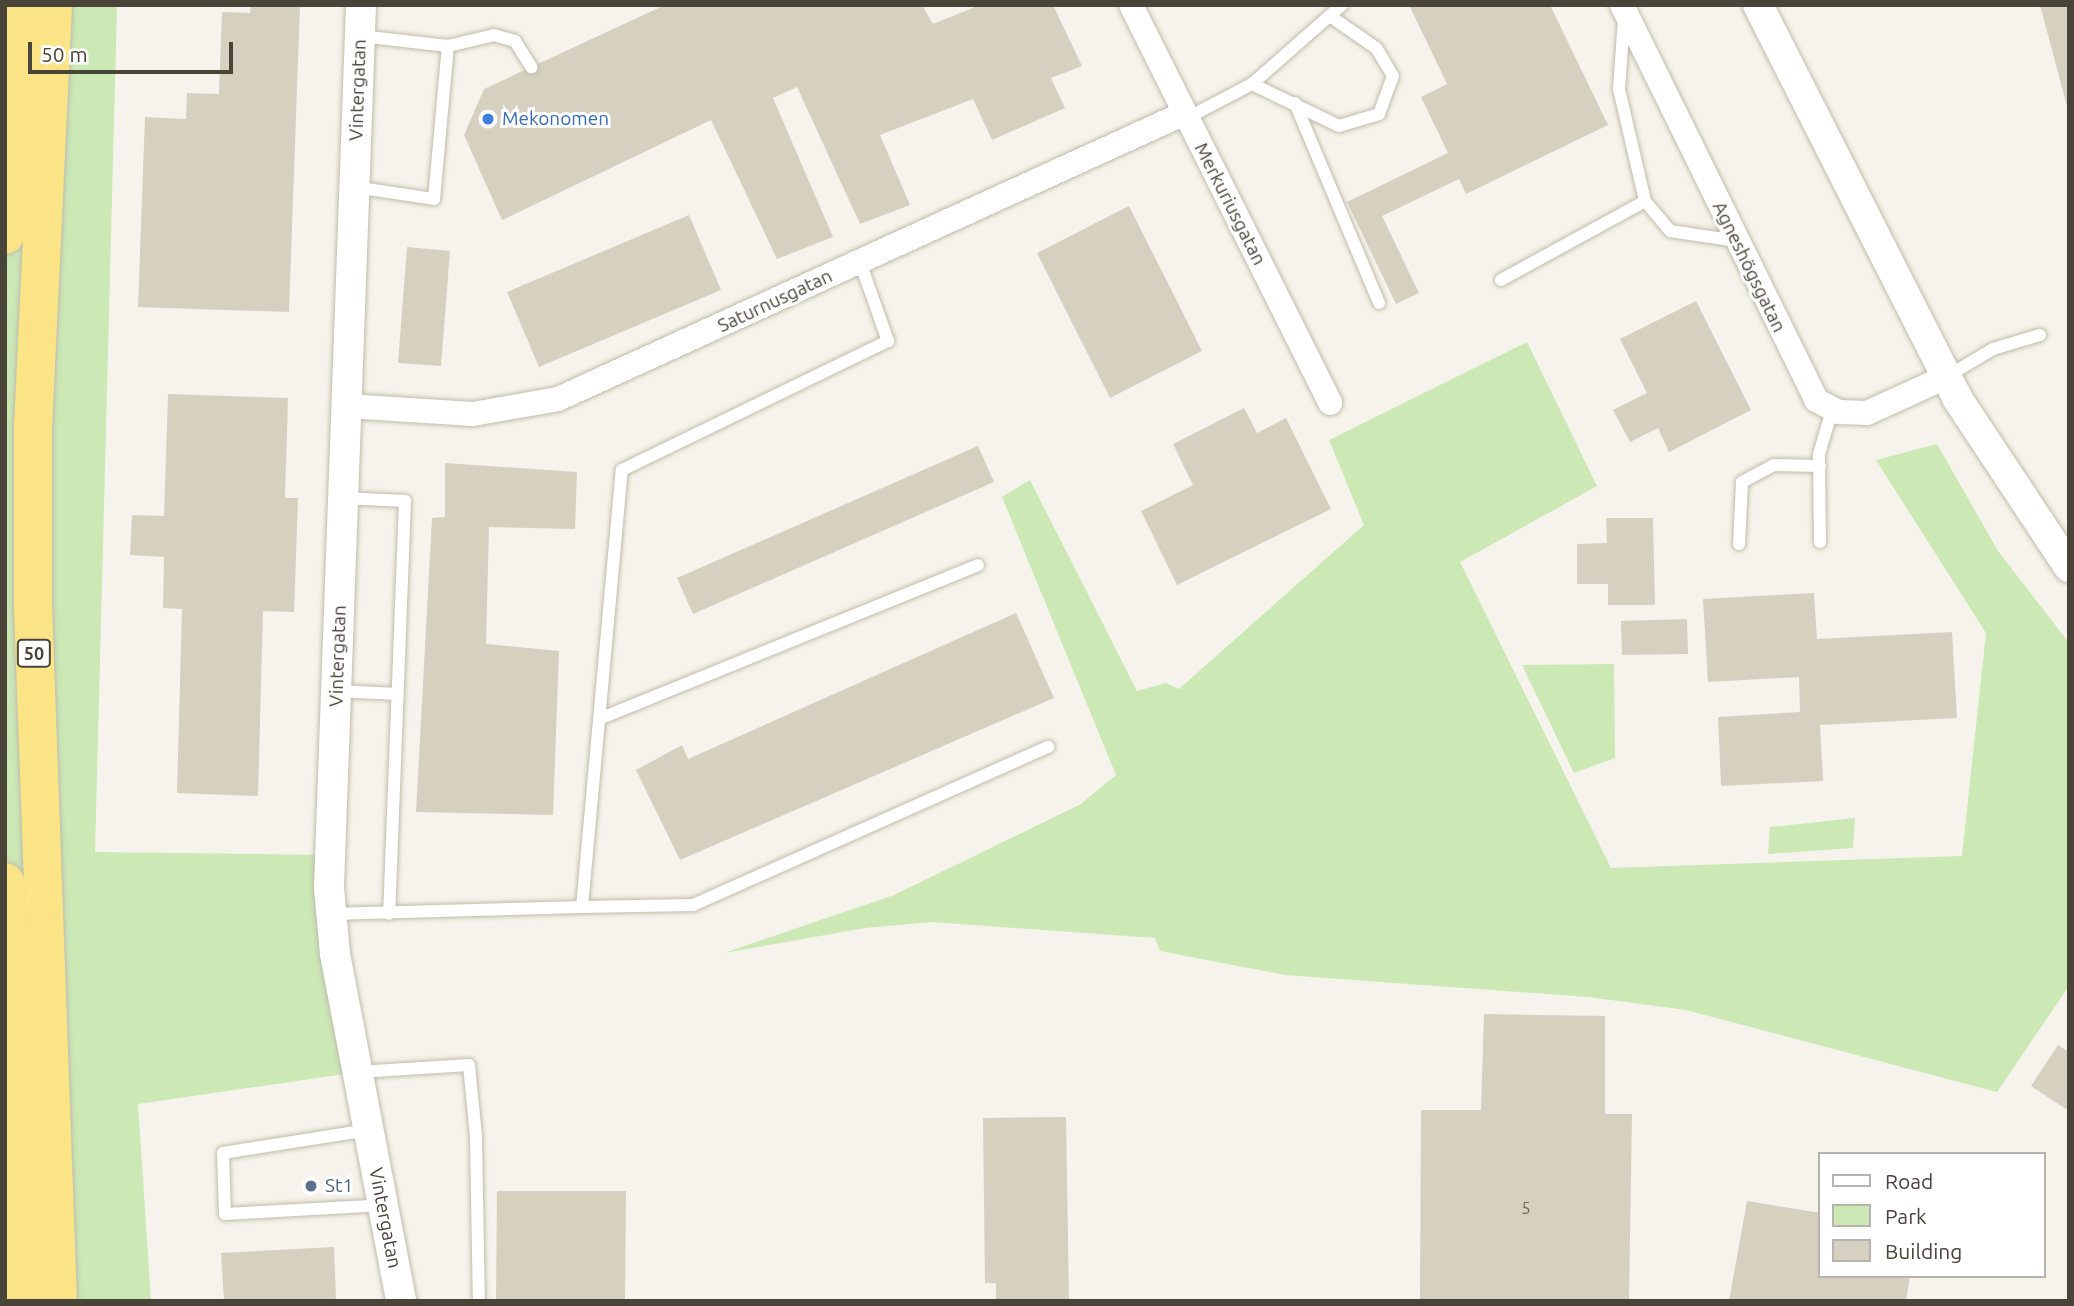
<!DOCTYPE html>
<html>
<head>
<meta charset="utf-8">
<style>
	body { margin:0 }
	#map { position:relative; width:2074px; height:1306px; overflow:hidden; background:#f5f3eb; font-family:Ubuntu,sans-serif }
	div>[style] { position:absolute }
	.green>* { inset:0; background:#cbe8b5 }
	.building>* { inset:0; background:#d6d0c0 }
	.roads { filter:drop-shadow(0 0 2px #c0bcad) drop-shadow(0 0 2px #c0bcad) }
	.service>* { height:12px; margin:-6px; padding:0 6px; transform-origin:6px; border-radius:6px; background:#fff }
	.minor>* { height:24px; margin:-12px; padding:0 12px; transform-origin:12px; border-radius:12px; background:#fff }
	.tertiary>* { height:30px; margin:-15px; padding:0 15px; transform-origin:15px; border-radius:15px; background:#fff }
	.trunk>* { height:38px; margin:-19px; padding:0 19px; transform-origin:19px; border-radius:19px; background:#fbe486 }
	.dots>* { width:19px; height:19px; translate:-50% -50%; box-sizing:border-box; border:4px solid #fff; border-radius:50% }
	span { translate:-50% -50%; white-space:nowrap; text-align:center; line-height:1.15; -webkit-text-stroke:6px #fff; paint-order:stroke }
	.number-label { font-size:16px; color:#6c675a }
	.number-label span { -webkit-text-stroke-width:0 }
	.shield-label span { padding:2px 5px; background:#fff; border:2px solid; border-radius:5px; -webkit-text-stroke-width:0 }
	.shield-label { font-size:18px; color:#494438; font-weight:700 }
	.street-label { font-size:19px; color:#494438 }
	.shop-label { font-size:19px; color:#366cbe }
	.left { translate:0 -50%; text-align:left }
	.service-label { font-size:19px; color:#4e5e75 }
	.frame { position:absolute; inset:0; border:7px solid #494438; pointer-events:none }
	.legend { position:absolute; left:1818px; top:1152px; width:228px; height:126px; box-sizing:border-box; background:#fff; border:2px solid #b6b4af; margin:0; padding:9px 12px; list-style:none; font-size:21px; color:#494438 }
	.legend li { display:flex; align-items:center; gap:14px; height:35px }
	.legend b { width:35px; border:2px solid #b6b4af }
	.scale { position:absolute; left:28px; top:42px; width:205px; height:32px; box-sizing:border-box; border:4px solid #494438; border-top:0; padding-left:9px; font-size:21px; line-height:24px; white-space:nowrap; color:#494438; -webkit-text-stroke:5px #fff; paint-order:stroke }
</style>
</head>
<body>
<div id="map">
	<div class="green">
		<div style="clip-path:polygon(5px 5px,117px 5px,95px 852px,330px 855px,358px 1072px,138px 1104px,151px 1301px,5px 1301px)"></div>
		<div style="clip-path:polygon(1527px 342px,1597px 486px,1460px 562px,1611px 868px,1962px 856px,1986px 633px,1876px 460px,1937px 444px,1998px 551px,2069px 643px,2069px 986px,1997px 1092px,1686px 1010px,1589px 997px,1285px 975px,1160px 951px,1155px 938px,932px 922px,865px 928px,724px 953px,894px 895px,1081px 804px,1116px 775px,1002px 497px,1030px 480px,1137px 691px,1166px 683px,1179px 689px,1364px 525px,1329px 440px)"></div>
		<div style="clip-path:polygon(1614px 664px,1615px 758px,1574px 773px,1522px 665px)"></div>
		<div style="clip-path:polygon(1855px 818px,1853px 848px,1768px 854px,1770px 827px)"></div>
	</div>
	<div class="building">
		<div style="clip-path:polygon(251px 5px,300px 5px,289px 312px,138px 307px,145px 117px,186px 119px,187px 93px,219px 94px,222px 12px,250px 13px)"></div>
		<div style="clip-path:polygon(665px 5px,922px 5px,933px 24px,980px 5px,1053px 5px,1082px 66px,1051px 78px,1065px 108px,992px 140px,973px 99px,880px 135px,910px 205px,860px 224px,797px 87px,773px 98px,833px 237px,777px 259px,711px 120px,502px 220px,464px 135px,484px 89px)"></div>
		<div style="clip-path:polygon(1409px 5px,1550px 5px,1608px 125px,1466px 194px,1459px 179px,1382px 216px,1419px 293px,1396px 304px,1347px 202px,1448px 153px,1421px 97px,1447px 84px)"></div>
		<div style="clip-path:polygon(2040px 5px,2069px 5px,2069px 110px,2068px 110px)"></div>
		<div style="clip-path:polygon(1129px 206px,1202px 351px,1110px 398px,1037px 253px)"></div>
		<div style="clip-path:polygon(689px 215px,721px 290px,539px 367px,507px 292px)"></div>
		<div style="clip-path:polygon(407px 247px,450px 251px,441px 366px,398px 363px)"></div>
		<div style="clip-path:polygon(1696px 301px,1751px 410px,1669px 452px,1658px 428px,1630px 442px,1613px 410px,1647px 393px,1620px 339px)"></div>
		<div style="clip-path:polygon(168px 394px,288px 398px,285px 498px,298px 498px,294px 612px,263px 611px,258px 796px,177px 793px,182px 609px,163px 608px,164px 557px,130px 555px,132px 515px,164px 516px)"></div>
		<div style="clip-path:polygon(1244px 408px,1257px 433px,1286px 418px,1331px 509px,1177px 585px,1141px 511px,1193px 485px,1173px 444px)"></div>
		<div style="clip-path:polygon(978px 446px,994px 482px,693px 614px,677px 578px)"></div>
		<div style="clip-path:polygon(445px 463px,577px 472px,575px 529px,489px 527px,486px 644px,559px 651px,553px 815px,416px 812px,432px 518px,445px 517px)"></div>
		<div style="clip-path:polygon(1606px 518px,1653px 518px,1655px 605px,1608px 605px,1608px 584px,1577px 584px,1577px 544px,1607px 543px)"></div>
		<div style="clip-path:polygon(1814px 593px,1817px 639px,1952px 632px,1957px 718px,1820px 725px,1823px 781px,1721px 786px,1718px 717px,1800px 712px,1799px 677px,1708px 682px,1703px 599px)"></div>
		<div style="clip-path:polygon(1016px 613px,1054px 698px,680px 860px,636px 770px,682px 745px,688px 759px)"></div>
		<div style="clip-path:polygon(1687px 619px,1688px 654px,1622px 655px,1621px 621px)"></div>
		<div style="clip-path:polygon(1484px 1014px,1605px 1016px,1605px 1114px,1632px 1114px,1629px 1301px,1420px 1301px,1421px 1110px,1481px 1110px)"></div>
		<div style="clip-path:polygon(2058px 1045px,2069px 1052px,2069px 1111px,2031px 1086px)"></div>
		<div style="clip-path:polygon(1066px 1117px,1069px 1301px,996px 1301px,996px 1283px,985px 1283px,983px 1118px)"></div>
		<div style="clip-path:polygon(497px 1191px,626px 1191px,625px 1301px,496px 1301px)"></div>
		<div style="clip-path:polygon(1747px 1201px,1820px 1213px,1820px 1276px,1910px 1276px,1906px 1301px,1729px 1301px)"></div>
		<div style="clip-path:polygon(334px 1247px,336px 1301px,224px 1301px,221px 1253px)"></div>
	</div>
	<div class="roads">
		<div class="service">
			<div style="left:1624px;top:19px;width:70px;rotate:94.1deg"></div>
			<div style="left:1619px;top:89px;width:115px;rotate:76.9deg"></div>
			<div style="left:1645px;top:201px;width:39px;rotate:50deg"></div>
			<div style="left:1670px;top:231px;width:68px;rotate:8.5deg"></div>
			<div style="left:448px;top:46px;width:47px;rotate:-13.4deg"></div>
			<div style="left:494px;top:35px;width:22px;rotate:16deg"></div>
			<div style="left:515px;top:41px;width:31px;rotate:58deg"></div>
			<div style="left:1252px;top:84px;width:97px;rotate:25.8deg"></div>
			<div style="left:1339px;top:126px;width:42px;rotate:-16.7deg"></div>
			<div style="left:1379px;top:114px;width:40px;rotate:-69.8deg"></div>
			<div style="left:1393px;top:76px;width:33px;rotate:-121deg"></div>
			<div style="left:1376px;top:48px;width:56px;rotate:-145.2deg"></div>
			<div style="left:1295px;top:103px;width:217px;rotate:67.2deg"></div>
			<div style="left:1187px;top:118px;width:73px;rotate:-27.6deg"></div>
			<div style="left:1252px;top:84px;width:120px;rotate:-41.3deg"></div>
			<div style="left:354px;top:187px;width:81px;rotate:8.5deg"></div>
			<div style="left:434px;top:199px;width:154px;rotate:-84.8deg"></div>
			<div style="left:448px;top:46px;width:89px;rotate:-173.5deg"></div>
			<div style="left:1501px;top:280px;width:164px;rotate:-28.7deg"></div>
			<div style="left:1946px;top:377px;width:55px;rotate:-30.8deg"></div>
			<div style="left:1993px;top:349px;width:49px;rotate:-16.6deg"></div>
			<div style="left:343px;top:498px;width:62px;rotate:2.8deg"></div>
			<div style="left:405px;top:501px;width:413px;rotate:92.2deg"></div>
			<div style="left:1820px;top:542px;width:88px;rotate:-90.7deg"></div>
			<div style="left:1819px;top:454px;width:46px;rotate:-73.5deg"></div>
			<div style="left:1739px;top:544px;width:62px;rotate:-87.2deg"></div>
			<div style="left:1742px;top:482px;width:36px;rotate:-28deg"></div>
			<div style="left:1774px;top:465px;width:46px;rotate:1.2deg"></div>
			<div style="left:337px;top:691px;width:61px;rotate:2.8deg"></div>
			<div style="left:599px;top:719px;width:409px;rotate:-22.1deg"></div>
			<div style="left:582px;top:907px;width:111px;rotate:-1deg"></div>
			<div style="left:693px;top:905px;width:389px;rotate:-24deg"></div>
			<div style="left:331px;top:914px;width:251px;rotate:-1.6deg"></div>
			<div style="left:582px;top:907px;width:439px;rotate:-84.8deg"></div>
			<div style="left:622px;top:470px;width:296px;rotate:-25.9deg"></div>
			<div style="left:888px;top:341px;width:84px;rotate:-109.5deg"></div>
			<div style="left:358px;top:1072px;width:111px;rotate:-3.6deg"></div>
			<div style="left:469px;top:1065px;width:72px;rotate:84.4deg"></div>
			<div style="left:476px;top:1137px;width:164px;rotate:89deg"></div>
			<div style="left:368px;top:1130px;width:147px;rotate:171deg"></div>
			<div style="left:223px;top:1153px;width:61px;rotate:88.1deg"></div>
			<div style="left:225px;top:1214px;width:159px;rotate:-3.2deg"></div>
		</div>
		<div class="minor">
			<div style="left:1131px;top:5px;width:445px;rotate:63.4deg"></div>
			<div style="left:1622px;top:5px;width:440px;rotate:63.8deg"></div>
			<div style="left:1816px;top:400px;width:26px;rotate:28deg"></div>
			<div style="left:1839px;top:412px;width:28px;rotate:2deg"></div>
			<div style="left:1867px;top:413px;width:87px;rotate:-24.5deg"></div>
			<div style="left:347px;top:406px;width:126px;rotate:3.6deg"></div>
			<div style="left:473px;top:414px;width:86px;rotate:-10deg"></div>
			<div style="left:558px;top:399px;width:689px;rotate:-24.52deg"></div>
		</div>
		<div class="tertiary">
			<div style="left:361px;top:5px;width:884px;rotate:92.08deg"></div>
			<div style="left:329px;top:888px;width:66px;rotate:84.8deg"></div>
			<div style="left:335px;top:954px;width:353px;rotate:79.2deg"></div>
			<div style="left:1758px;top:5px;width:441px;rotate:63.1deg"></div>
			<div style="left:1957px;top:398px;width:203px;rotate:56.5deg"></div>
		</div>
		<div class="trunk">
			<div style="left:53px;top:5px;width:419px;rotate:92.7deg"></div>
			<div style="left:33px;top:424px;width:182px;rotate:90deg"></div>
			<div style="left:33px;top:606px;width:695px;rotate:87.94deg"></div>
			<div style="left:5px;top:235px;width:230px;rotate:-86.8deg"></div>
			<div style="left:5px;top:882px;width:419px;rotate:87.5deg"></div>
		</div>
	</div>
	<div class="dots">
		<div style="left:488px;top:119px;background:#3f7fe0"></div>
		<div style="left:311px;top:1186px;background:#5c6f8a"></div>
	</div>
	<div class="number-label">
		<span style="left:1526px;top:1208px">5</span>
	</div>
	<div class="shield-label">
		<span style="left:34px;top:653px">50</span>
	</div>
	<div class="street-label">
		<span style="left:358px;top:90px;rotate:-88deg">Vintergatan</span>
		<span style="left:1230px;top:204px;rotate:63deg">Merkuriusgatan</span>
		<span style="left:1749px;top:267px;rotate:64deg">Agneshögsgatan</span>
		<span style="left:775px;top:301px;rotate:-25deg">Saturnusgatan</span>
		<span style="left:338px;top:656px;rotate:-88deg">Vintergatan</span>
		<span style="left:385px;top:1218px;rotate:79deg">Vintergatan</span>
	</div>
	<div class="shop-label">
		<span class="left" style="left:502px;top:119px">Mekonomen</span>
	</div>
	<div class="service-label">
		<span class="left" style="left:325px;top:1186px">St1</span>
	</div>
	<div class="frame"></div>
	<ul class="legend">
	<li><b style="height:9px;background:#fff"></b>Road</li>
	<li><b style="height:19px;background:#cbe8b5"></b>Park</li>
	<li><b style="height:19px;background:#d6d0c0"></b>Building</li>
	</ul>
	<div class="scale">50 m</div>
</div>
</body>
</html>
